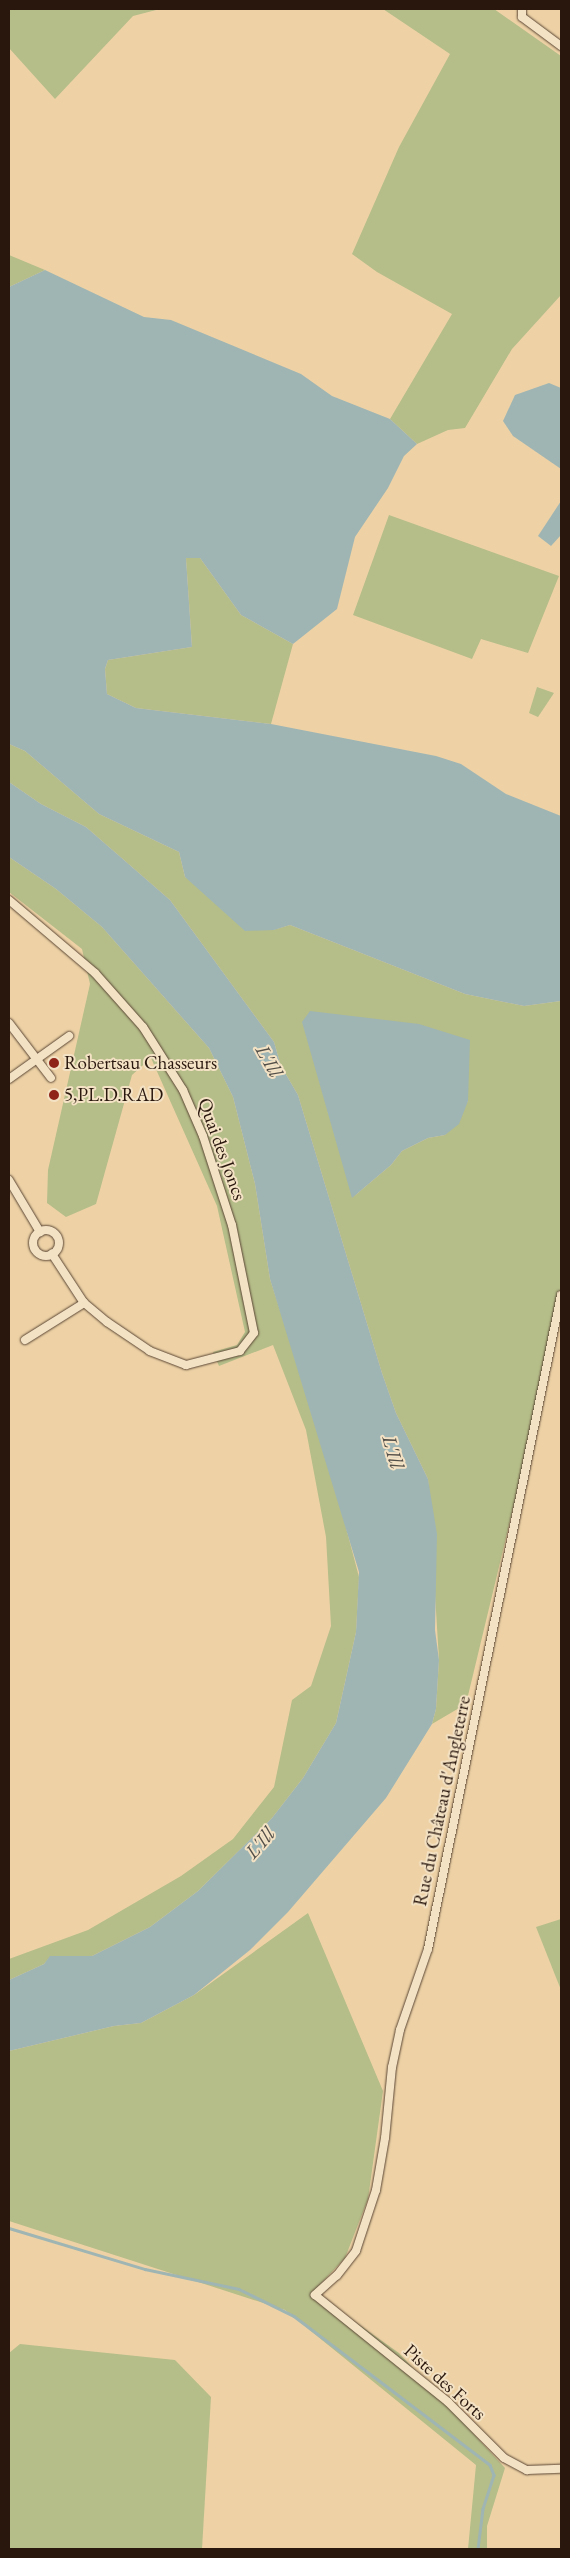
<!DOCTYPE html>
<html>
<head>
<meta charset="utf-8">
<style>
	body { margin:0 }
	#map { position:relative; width:570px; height:2558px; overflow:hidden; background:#eed2a6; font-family:"EB Garamond",serif }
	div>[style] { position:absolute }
	.green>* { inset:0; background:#b5bd89 }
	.water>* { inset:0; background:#9fb5b3 }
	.stream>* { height:2.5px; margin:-1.25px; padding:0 1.25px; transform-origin:1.25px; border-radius:1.25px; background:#9fb5b3 }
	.roads { filter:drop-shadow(0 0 1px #5a4634) drop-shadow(0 0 1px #5a4634) }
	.street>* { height:8px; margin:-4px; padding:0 4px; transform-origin:4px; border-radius:4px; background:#f4e2c5 }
	.street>.ring { margin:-4px; padding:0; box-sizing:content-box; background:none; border:8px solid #f4e2c5; border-radius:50% }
	.dots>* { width:14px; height:14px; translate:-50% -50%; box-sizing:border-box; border:2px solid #f4e2c5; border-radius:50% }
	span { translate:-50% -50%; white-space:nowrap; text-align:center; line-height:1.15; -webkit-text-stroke:4px #f4e2c5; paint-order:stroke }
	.poi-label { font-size:19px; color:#29170e }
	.left { translate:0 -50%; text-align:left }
	.street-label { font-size:19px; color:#29170e }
	.water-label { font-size:20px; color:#524e48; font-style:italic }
	.frame { position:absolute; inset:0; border:10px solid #29170e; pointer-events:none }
</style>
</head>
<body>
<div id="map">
	<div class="green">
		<div style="clip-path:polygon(9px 9px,160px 9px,133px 16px,55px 99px,9px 48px)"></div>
		<div style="clip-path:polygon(383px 9px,494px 9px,561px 56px,561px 295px,512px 349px,465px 428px,448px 430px,417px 444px,390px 419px,452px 314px,377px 272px,352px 254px,399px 147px,450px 54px)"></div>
		<div style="clip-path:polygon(9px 255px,45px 270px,9px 287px)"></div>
		<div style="clip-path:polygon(389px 515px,559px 576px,528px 653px,481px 639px,472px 659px,353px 615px)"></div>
		<div style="clip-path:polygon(186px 558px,200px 558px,241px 615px,293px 644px,271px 724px,136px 708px,107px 694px,105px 669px,108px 660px,192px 647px)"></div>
		<div style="clip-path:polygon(537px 687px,554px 693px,538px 717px,529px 713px)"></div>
		<div style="clip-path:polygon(evenodd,9px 744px,25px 751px,99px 814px,179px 852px,185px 877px,273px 930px,290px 925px,465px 994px,524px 1006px,561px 1001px,561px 1309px,466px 1704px,432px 1724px,436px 1709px,439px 1660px,428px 1479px,396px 1413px,382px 1373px,298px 1095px,281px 1066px,274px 1042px,170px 900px,86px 827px,41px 804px,9px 782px,9px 744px,468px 1087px,468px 1101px,445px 1135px,428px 1138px,402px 1151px,391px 1165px,352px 1198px,468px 1087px)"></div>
		<div style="clip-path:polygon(9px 857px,56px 889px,102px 927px,209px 1048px,233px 1097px,255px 1184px,270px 1279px,330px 1467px,359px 1577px,356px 1632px,336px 1723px,303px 1778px,272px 1818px,198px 1891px,150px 1927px,92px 1956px,50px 1957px,44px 1964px,9px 1980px,9px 1959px,88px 1930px,181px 1876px,233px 1839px,274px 1787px,292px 1700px,311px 1686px,331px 1626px,326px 1537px,306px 1430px,273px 1345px,219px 1366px,213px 1352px,237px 1345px,245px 1332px,217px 1206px,151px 1058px,132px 1075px,96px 1204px,66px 1217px,47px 1203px,48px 1170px,90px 984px,82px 949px,9px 892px)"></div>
		<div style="clip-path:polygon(308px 1913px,383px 2091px,368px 2199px,345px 2258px,313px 2292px,399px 2353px,505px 2468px,487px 2526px,487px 2549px,468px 2549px,476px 2465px,285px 2310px,9px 2221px,9px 2051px,114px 2026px,141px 2023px,194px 1995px)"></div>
		<div style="clip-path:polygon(561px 1919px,561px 1990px,536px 1927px)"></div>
		<div style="clip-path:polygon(20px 2344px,175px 2360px,211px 2397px,202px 2549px,9px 2549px,9px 2353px)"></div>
	</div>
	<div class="water">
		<div style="clip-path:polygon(45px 270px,144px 317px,171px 320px,301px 374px,332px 396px,390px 419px,417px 444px,404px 456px,388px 488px,355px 537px,337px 609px,293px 644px,241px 615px,200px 558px,186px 558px,192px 647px,108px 660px,105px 669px,107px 694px,136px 708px,271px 724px,436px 756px,461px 764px,506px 794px,561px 816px,561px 1001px,524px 1006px,465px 994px,290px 925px,274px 930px,245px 931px,185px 877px,179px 852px,99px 814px,25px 751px,9px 744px,9px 287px)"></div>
		<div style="clip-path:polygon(549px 383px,561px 388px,561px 469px,513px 436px,503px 421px,515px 395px)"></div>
		<div style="clip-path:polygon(561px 501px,561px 535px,551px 546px,538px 536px)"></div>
		<div style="clip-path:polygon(9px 782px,41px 804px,86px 827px,170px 900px,274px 1042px,281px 1066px,298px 1095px,382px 1373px,396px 1413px,428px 1479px,437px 1534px,435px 1630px,439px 1660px,436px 1709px,432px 1724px,386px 1798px,288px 1912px,250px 1950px,194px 1995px,141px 2023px,114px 2026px,9px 2051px,9px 1980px,44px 1964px,50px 1956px,92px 1956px,150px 1927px,198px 1891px,272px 1818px,303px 1778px,336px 1723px,356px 1632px,359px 1572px,270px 1279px,255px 1184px,233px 1097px,209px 1048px,102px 927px,56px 889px,9px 857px)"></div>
		<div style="clip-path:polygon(310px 1011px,419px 1024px,470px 1040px,468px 1101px,459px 1124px,445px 1135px,428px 1138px,402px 1151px,391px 1165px,352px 1198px,302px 1022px)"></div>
	</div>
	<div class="stream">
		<div style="left:9px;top:2228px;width:142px;rotate:16.8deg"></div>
		<div style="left:145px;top:2269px;width:96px;rotate:12deg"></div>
		<div style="left:239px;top:2289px;width:61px;rotate:26.1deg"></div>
		<div style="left:294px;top:2316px;width:246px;rotate:37.2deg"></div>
		<div style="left:490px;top:2465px;width:11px;rotate:68deg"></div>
		<div style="left:494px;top:2475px;width:36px;rotate:108deg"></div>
		<div style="left:483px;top:2509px;width:40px;rotate:97.1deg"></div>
	</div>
	<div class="roads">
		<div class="street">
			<div style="left:522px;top:9px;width:8px;rotate:90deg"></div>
			<div style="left:522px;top:17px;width:49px;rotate:36.6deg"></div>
			<div style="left:9px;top:900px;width:113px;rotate:40.3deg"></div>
			<div style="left:95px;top:973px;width:72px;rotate:48.4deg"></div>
			<div style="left:143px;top:1027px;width:75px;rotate:57.6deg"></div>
			<div style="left:183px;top:1090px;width:50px;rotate:66.5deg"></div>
			<div style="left:203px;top:1136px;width:94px;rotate:72deg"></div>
			<div style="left:232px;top:1225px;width:110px;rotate:78.5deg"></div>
			<div style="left:254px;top:1333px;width:23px;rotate:128deg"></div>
			<div style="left:240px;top:1351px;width:56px;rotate:165.5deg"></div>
			<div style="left:186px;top:1365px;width:39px;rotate:-159deg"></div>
			<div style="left:150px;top:1351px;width:52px;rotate:-146deg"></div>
			<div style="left:107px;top:1322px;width:30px;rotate:-140deg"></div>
			<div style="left:84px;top:1303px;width:59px;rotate:-123.1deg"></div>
			<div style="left:9px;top:1023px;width:69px;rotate:52.6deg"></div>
			<div style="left:9px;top:1079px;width:74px;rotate:-35.6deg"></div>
			<div style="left:9px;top:1180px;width:61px;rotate:59.2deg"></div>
			<div class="ring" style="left:33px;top:1230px;width:18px;height:18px"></div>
			<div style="left:561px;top:1295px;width:667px;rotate:101.5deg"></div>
			<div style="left:428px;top:1949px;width:86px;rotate:109.1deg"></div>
			<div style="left:400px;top:2030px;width:38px;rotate:102deg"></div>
			<div style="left:392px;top:2067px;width:71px;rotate:95.6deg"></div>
			<div style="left:385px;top:2138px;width:53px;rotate:99.8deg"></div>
			<div style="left:376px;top:2190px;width:64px;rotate:108.2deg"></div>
			<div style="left:356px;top:2251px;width:31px;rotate:128deg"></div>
			<div style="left:337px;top:2275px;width:30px;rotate:138deg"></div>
			<div style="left:315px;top:2295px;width:171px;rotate:38.8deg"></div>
			<div style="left:448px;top:2402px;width:79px;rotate:45deg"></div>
			<div style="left:504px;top:2458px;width:26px;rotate:28deg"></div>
			<div style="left:527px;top:2470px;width:34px;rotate:-2deg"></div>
			<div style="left:25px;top:1340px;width:70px;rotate:-32.1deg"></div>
		</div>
	</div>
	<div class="dots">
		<div style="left:54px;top:1063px;background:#8f2418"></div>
		<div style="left:54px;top:1095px;background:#8f2418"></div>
	</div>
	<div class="poi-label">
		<span class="left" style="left:64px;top:1063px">Robertsau Chasseurs</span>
		<span class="left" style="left:64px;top:1095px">5,PL.D.RAD</span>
	</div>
	<div class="street-label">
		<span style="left:222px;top:1149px;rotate:70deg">Quai des Joncs</span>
		<span style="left:442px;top:1801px;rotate:-78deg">Rue du Château d'Angleterre</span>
		<span style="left:445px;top:2382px;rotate:42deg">Piste des Forts</span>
	</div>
	<div class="water-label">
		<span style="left:269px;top:1061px;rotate:61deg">L'Ill</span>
		<span style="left:393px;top:1452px;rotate:75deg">L'Ill</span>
		<span style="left:260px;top:1843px;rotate:-49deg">L'Ill</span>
	</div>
	<div class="frame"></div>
</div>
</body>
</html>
